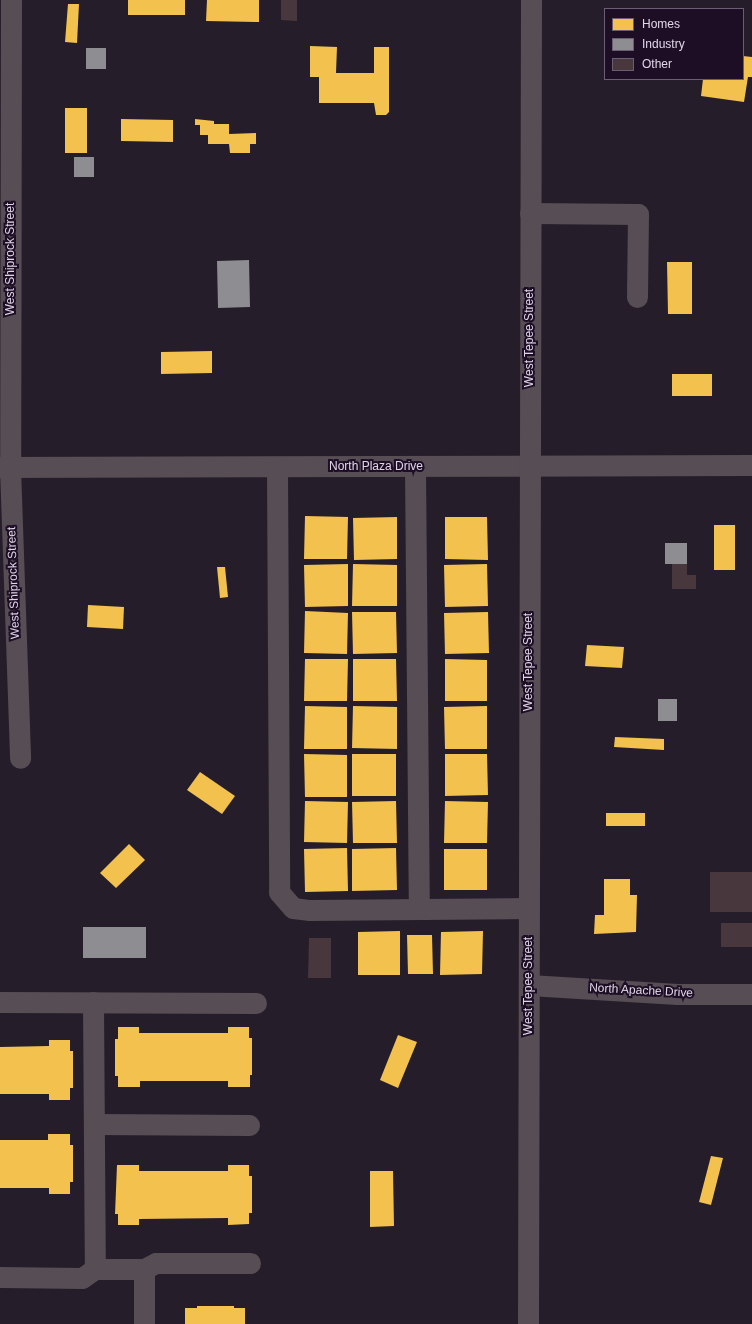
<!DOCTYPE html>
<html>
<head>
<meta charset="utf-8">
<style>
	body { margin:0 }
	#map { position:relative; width:752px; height:1324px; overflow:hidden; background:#261d2a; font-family:Arial,sans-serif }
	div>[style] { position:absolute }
	.homes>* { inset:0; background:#f2c14e }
	.industry>* { inset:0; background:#8d8d92 }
	.building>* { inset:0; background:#48373c }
	.minor>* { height:21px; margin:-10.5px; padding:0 10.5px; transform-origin:10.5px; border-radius:10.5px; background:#574d54 }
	span { translate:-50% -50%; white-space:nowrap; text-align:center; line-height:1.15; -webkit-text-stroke:4px #1d0e26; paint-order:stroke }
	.street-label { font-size:12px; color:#e0d6e6 }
	.legend { position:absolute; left:604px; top:8px; width:140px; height:72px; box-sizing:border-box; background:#1d0e26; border:1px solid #6b5e73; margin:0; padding:5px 7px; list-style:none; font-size:12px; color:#e0d6e6 }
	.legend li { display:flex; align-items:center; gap:8px; height:20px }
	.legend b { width:20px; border:1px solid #6b5e73 }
</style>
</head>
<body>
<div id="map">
	<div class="homes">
		<div style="clip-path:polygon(128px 0,185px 0,185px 15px,128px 15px)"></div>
		<div style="clip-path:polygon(207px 0,259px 0,259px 22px,206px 21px)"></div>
		<div style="clip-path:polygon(68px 4px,79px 4px,77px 43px,65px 42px)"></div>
		<div style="clip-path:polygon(310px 46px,337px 47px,336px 73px,374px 73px,374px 47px,389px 47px,389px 112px,386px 115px,376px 115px,374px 103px,319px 103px,319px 77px,310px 77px)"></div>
		<div style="clip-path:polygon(743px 56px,752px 57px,752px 77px,748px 77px,744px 102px,701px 96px,703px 79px,743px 79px)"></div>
		<div style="clip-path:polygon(65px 108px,87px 108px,87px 153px,65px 153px)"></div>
		<div style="clip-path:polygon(121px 119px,173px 120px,173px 142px,121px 141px)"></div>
		<div style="clip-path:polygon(195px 119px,214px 121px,214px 124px,229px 124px,229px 134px,256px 133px,256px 144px,250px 144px,250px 153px,230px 153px,229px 144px,208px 144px,208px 135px,200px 135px,200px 125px,195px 125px)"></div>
		<div style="clip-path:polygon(667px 262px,692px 262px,692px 314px,668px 314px)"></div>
		<div style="clip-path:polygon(212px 351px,212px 373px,161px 374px,161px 352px)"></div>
		<div style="clip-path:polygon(672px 374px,712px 374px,712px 396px,672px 396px)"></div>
		<div style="clip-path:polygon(305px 516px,348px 517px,347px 559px,304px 559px)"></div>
		<div style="clip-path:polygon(397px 517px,397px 559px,354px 560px,353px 518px)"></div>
		<div style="clip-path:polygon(445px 517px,487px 517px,488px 560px,445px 559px)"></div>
		<div style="clip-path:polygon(714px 525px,735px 525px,735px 570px,714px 570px)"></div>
		<div style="clip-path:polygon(348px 564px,348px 606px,305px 607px,304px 565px)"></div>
		<div style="clip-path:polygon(353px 564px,397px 565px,397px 606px,352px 606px)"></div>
		<div style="clip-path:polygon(487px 564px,488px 606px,445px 607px,444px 565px)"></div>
		<div style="clip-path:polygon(217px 567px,225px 567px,228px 597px,220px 598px)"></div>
		<div style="clip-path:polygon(88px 605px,124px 607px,123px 629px,87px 627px)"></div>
		<div style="clip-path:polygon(305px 611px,348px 613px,347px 654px,304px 653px)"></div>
		<div style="clip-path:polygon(352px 612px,396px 612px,397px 653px,353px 654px)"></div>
		<div style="clip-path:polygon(488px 612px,489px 653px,445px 654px,444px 613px)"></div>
		<div style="clip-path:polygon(587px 645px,624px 647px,622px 668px,585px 666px)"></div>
		<div style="clip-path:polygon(305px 659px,348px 659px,347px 701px,304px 701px)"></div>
		<div style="clip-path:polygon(353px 659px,396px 659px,397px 701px,353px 701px)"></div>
		<div style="clip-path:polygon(445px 659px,487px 660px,487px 701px,445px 701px)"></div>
		<div style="clip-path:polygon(305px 706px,347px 707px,347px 749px,304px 749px)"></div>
		<div style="clip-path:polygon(353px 706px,397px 707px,397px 749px,352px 748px)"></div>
		<div style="clip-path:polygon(487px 706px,487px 749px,445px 749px,444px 707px)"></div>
		<div style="clip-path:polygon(615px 737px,664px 739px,664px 750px,614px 747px)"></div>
		<div style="clip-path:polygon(304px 754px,347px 755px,347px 797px,305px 797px)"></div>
		<div style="clip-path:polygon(352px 754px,396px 754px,396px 796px,352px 796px)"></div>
		<div style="clip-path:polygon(445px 754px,487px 754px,488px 795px,445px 796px)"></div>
		<div style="clip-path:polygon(200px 772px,235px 796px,222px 814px,187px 790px)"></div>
		<div style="clip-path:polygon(305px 801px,348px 802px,347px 843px,304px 842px)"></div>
		<div style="clip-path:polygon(396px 801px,397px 843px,353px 843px,352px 802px)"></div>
		<div style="clip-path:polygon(445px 801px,488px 802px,487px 843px,444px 843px)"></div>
		<div style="clip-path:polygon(606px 813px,645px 813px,645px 826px,606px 826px)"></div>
		<div style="clip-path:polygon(129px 844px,145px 860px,116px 888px,100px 873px)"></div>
		<div style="clip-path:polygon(347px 848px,348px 891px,305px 892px,304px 849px)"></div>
		<div style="clip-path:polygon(396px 848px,397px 890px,352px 891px,352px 849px)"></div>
		<div style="clip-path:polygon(444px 849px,487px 849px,487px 890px,444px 890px)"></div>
		<div style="clip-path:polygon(604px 879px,630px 879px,630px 895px,637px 895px,636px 932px,594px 934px,595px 915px,604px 915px)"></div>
		<div style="clip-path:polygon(400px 931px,400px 975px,358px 975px,358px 932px)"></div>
		<div style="clip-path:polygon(483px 931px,482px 974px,440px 975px,441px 932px)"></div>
		<div style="clip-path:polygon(407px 935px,432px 935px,433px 974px,408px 974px)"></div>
		<div style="clip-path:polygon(118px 1027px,139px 1027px,139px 1033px,228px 1033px,228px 1027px,249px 1027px,249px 1038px,252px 1038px,252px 1075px,250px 1075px,250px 1087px,228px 1087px,228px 1081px,140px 1081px,140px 1087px,118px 1087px,118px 1076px,115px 1076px,115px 1039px,118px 1039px)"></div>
		<div style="clip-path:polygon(398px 1035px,417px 1042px,398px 1088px,380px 1080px)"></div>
		<div style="clip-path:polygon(49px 1040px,70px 1040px,70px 1051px,73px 1051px,73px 1088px,70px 1088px,70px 1100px,49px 1100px,49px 1094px,0 1094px,0 1047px,49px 1046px)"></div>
		<div style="clip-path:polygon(48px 1134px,70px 1134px,70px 1145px,73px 1145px,73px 1182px,70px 1182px,70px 1194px,49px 1194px,49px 1188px,0 1188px,0 1140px,48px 1140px)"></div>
		<div style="clip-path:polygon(711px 1156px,723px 1158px,711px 1205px,699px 1202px)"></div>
		<div style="clip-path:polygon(117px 1165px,139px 1165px,139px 1171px,228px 1171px,228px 1165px,249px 1165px,249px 1176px,252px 1176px,252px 1213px,249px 1213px,249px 1224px,228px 1225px,228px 1218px,139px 1219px,139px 1225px,118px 1225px,118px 1214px,115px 1214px)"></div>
		<div style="clip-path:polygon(370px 1171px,393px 1171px,394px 1226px,370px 1227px)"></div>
		<div style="clip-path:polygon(197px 1306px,234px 1306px,234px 1308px,245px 1308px,245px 1324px,185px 1324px,185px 1308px,197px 1308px)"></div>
	</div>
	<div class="industry">
		<div style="clip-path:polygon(86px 48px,106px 48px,106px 69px,86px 69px)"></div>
		<div style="clip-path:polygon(74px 157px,94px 157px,94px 177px,74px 177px)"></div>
		<div style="clip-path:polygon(249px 260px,250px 307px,218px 308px,217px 261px)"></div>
		<div style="clip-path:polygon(665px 543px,687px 543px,687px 564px,665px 564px)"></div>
		<div style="clip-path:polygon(658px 699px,677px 699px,677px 721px,658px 721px)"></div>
		<div style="clip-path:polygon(83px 927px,146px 927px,146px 958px,83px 958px)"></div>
	</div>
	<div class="building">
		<div style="clip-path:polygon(281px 0,297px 0,297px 21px,281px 20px)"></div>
		<div style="clip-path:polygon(672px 564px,687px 564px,687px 575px,696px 575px,696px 589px,672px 589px)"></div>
		<div style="clip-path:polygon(710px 872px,752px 872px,752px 912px,710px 912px)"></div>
		<div style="clip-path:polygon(721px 923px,752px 923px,752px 947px,721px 947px)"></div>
		<div style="clip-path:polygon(309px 938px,331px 938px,331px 978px,308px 978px)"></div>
	</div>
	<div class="minor">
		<div style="left:11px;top:0;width:468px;rotate:90.1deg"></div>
		<div style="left:10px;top:468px;width:290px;rotate:88deg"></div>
		<div style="left:530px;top:213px;width:108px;rotate:0.5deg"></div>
		<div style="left:638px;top:214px;width:83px;rotate:90.7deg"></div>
		<div style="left:0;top:467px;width:752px;rotate:-0.15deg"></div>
		<div style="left:277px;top:467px;width:425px;rotate:89.7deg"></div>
		<div style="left:279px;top:892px;width:21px;rotate:49deg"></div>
		<div style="left:293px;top:908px;width:17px;rotate:7deg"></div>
		<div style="left:310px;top:910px;width:219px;rotate:-0.5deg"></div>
		<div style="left:415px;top:467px;width:442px;rotate:89.5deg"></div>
		<div style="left:529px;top:985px;width:148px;rotate:3.5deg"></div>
		<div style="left:677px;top:994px;width:75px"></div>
		<div style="left:0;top:1002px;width:256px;rotate:0.2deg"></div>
		<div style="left:93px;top:1002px;width:267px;rotate:89.6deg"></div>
		<div style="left:95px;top:1269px;width:49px"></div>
		<div style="left:144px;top:1269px;width:55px;rotate:90deg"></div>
		<div style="left:94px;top:1124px;width:155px;rotate:0.4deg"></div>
		<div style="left:144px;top:1269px;width:13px;rotate:-27deg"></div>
		<div style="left:156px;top:1263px;width:94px"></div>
		<div style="left:0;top:1277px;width:82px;rotate:0.7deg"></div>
		<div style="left:82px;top:1278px;width:16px;rotate:-35deg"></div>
		<div style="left:528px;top:1324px;width:1324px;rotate:-89.87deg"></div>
	</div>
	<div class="street-label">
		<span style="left:11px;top:259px;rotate:-90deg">West Shiprock Street</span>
		<span style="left:530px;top:338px;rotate:-90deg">West Tepee Street</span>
		<span style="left:376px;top:467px">North Plaza Drive</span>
		<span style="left:14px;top:583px;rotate:-92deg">West Shiprock Street</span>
		<span style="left:529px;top:662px;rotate:-90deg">West Tepee Street</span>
		<span style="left:529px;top:986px;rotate:-90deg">West Tepee Street</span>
		<span style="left:641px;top:991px;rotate:3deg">North Apache Drive</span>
	</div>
	<ul class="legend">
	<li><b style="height:11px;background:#f2c14e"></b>Homes</li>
	<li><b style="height:11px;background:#8d8d92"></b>Industry</li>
	<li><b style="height:11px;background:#48373c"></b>Other</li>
	</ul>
</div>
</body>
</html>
